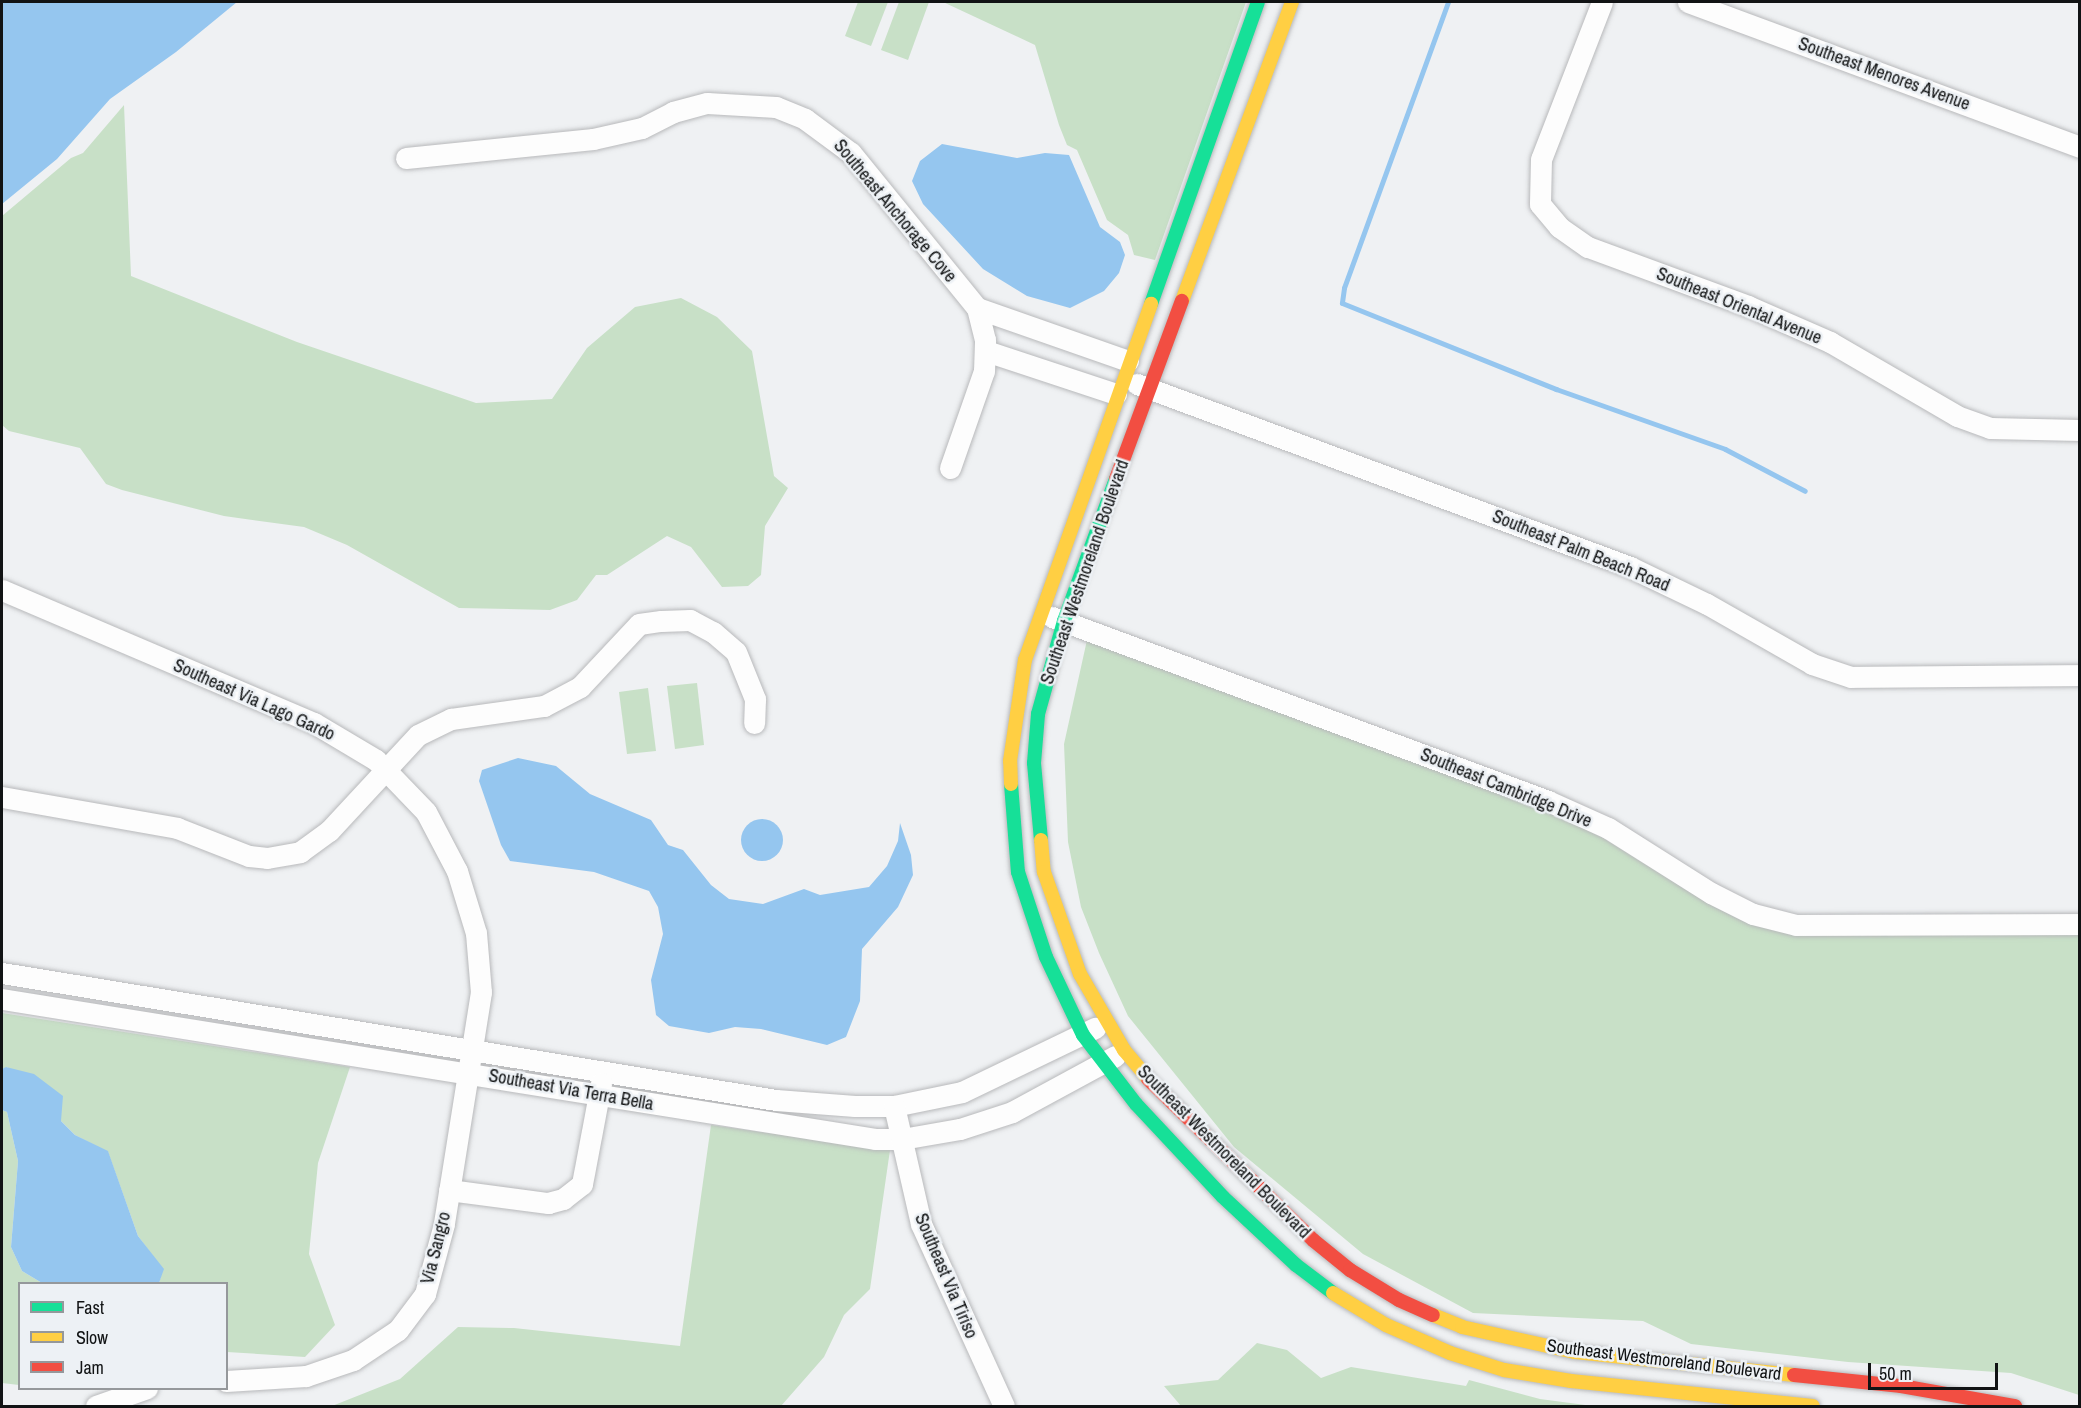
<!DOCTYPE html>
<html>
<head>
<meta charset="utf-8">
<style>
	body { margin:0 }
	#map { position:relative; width:2081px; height:1408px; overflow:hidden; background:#eff1f3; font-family:"Archivo Narrow",sans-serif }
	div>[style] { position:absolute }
	.green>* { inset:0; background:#c8e0c7 }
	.water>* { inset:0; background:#95c6ef }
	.round { border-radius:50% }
	.stream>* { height:5px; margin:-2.5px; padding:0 2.5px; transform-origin:2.5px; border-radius:2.5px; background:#95c6ef }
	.roads { filter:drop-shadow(0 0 2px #b8b9bb) drop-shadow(0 0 2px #b8b9bb) }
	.street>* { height:21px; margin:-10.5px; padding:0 10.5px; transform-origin:10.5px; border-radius:10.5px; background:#fdfdfd }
	.fast>* { height:14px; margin:-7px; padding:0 7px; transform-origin:7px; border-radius:7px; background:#16e098 }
	.slow>* { height:14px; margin:-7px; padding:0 7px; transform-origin:7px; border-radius:7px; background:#ffcf43 }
	.jam>* { height:14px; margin:-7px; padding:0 7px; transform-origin:7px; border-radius:7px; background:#f24e42 }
	span { translate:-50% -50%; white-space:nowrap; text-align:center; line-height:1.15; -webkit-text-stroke:5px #edf1f5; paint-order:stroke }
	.street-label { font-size:18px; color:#111314 }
	.frame { position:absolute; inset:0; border:3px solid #111314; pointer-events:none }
	.legend { position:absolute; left:18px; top:1282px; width:210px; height:108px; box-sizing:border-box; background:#edf1f5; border:2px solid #95989b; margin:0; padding:8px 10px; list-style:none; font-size:18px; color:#111314 }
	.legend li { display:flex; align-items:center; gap:12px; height:30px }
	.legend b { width:30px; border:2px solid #95989b }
	.scale { position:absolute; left:1868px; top:1363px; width:130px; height:27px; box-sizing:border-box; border:3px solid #111314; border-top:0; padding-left:8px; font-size:18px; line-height:21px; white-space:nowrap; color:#111314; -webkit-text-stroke:4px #edf1f5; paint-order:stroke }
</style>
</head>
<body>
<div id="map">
	<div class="green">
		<div style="clip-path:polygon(858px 2px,888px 2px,871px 46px,845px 36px)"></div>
		<div style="clip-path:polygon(899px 2px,929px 2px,908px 60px,881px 50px)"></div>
		<div style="clip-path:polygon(943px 2px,1246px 2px,1155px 260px,1134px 255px,1128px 235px,1107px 220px,1077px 150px,1067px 145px,1059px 125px,1035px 45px)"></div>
		<div style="clip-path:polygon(124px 105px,131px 276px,297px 342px,476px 403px,552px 399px,587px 348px,635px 307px,681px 298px,717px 317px,752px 351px,774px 476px,788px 488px,765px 526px,761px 575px,748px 586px,722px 587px,691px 547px,667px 536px,607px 575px,596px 575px,577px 600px,550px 610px,459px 608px,347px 545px,304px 527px,224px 516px,122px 490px,106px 484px,80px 448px,9px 431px,2px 425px,2px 216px,71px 158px,83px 153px)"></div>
		<div style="clip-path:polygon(1087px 640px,1544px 810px,1603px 838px,1707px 903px,1749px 924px,2079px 934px,2079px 1395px,2011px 1373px,1848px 1362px,1691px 1344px,1643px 1321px,1473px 1313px,1363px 1254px,1234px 1147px,1128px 1016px,1099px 953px,1081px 907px,1068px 842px,1064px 744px)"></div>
		<div style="clip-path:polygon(697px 683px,704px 745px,675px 749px,667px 686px)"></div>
		<div style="clip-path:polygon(648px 688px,656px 751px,627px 754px,619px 692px)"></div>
		<div style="clip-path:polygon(2px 1013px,350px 1067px,318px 1163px,309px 1254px,335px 1325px,305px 1357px,227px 1352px,226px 1284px,159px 1283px,163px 1269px,138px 1236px,108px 1152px,75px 1135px,7px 1067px,2px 1069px)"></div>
		<div style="clip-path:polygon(2px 1110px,7px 1112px,18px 1161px,11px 1247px,22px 1271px,42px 1283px,20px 1284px,19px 1385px,2px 1383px)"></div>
		<div style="clip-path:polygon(711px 1125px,890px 1150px,870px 1289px,844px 1315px,824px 1357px,781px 1406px,332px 1406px,400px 1379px,458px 1327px,514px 1328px,680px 1346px)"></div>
		<div style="clip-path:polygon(1257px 1343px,1287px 1350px,1321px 1378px,1351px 1367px,1466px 1386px,1469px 1380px,1540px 1399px,1593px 1406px,1181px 1406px,1164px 1386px,1218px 1380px)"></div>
	</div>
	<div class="water">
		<div style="clip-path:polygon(2px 2px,237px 2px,176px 52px,110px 99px,57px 159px,2px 204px)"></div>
		<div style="clip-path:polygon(942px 144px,1017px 158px,1045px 153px,1069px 155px,1100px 227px,1120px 242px,1125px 255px,1119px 273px,1104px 291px,1070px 308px,1027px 296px,983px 269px,923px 204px,912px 181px,920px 161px)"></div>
		<div style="clip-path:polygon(518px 758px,556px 766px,590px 794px,651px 820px,668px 845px,683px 850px,711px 885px,729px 899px,763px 904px,804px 889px,820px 895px,869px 887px,887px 866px,898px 841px,900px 823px,911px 855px,913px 875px,898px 907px,862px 949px,860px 1001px,846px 1037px,827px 1045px,761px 1029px,735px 1027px,709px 1033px,669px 1026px,656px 1015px,651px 980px,663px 934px,658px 907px,649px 891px,594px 872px,510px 861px,501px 845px,479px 781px,482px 770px)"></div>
		<div class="round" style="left:741px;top:819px;width:42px;height:42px"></div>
		<div style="clip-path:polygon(6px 1067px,34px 1074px,63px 1096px,61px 1121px,75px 1135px,108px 1151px,138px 1236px,164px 1269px,159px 1283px,42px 1283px,22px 1271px,11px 1247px,18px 1161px,7px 1112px,2px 1110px,2px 1069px)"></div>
	</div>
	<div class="stream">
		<div style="left:1448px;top:2px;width:304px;rotate:110deg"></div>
		<div style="left:1344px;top:288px;width:15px;rotate:98deg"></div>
		<div style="left:1342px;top:303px;width:231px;rotate:21.9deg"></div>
		<div style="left:1556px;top:389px;width:179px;rotate:19.5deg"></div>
		<div style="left:1725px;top:449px;width:90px;rotate:27.7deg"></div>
	</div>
	<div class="roads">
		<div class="street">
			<div style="left:1602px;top:2px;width:168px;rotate:111.2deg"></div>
			<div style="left:1541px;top:159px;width:45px;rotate:91.3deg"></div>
			<div style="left:1540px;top:204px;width:30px;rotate:50deg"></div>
			<div style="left:1559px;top:227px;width:35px;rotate:35deg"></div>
			<div style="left:1588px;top:247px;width:171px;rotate:20.2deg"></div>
			<div style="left:1748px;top:306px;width:90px;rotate:23.7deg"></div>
			<div style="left:1830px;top:342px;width:147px;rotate:30.2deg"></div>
			<div style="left:1957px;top:416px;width:35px;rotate:20deg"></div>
			<div style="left:1990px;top:428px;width:90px;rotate:1.3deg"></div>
			<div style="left:1688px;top:2px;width:418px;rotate:20.3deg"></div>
			<div style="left:406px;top:158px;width:188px;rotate:-5.8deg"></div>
			<div style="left:593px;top:139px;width:50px;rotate:-12.7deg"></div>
			<div style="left:642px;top:128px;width:35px;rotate:-27deg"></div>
			<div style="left:673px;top:112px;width:35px;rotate:-15deg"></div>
			<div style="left:707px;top:103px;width:69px;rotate:3.3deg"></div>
			<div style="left:776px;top:107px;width:31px;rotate:22deg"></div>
			<div style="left:805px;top:119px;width:57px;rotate:36.5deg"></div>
			<div style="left:851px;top:153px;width:200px;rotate:50.9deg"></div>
			<div style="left:977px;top:308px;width:160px;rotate:19.3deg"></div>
			<div style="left:986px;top:351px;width:137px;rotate:18.3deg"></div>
			<div style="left:1137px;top:384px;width:526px;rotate:20.36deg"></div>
			<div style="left:1630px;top:567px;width:85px;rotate:25.7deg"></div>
			<div style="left:1707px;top:604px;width:121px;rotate:29.7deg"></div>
			<div style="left:1812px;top:664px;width:41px;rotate:18.4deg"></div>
			<div style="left:1851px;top:677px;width:229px;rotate:-0.5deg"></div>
			<div style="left:950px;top:468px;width:103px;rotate:-70.7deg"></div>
			<div style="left:984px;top:371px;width:31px;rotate:-88deg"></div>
			<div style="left:985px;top:340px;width:33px;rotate:-104deg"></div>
			<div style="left:2px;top:590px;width:339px;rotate:23.1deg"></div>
			<div style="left:314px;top:723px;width:72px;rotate:30.8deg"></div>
			<div style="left:376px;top:760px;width:72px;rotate:46.1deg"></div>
			<div style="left:426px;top:812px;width:67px;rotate:62.3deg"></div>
			<div style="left:457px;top:871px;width:65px;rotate:73deg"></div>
			<div style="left:476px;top:933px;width:59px;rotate:85.2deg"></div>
			<div style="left:481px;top:992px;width:235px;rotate:99.1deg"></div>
			<div style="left:444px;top:1224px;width:73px;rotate:105.2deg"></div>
			<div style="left:425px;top:1294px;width:45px;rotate:126.9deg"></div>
			<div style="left:398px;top:1330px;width:54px;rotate:146.3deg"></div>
			<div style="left:353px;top:1360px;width:50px;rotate:161.2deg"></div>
			<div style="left:306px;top:1376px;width:80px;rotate:176.4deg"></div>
			<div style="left:1052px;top:617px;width:529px;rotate:20.35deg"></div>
			<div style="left:1548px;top:801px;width:66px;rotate:24.2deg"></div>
			<div style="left:1608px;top:828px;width:122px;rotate:32.3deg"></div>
			<div style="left:1711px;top:893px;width:47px;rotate:26.6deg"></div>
			<div style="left:1753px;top:914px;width:44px;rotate:14.3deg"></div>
			<div style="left:1796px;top:925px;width:284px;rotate:-0.2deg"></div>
			<div style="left:2px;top:797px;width:178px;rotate:10deg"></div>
			<div style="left:177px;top:828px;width:77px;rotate:21.3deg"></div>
			<div style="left:249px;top:856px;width:18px;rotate:6deg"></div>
			<div style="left:267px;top:858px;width:34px;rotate:-10deg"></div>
			<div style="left:300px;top:852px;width:36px;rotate:-36deg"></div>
			<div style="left:329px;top:831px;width:131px;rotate:-47.2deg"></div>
			<div style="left:418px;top:735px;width:37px;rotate:-26deg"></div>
			<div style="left:451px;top:719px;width:94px;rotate:-8deg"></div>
			<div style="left:544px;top:706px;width:41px;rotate:-27.8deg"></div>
			<div style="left:580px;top:687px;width:86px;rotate:-46.9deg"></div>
			<div style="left:639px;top:624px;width:22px;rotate:-8deg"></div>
			<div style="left:661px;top:621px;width:29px;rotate:-2deg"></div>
			<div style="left:690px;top:620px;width:26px;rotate:28deg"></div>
			<div style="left:713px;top:632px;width:30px;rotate:41deg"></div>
			<div style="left:736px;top:652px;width:51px;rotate:68deg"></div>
			<div style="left:755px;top:699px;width:24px;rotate:92deg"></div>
			<div style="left:2px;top:973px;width:784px;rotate:9.32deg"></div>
			<div style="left:776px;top:1100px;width:79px;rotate:4.3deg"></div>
			<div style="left:855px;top:1106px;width:39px"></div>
			<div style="left:894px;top:1106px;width:69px;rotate:-11.6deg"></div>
			<div style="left:962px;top:1092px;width:148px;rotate:-25.7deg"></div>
			<div style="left:2px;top:999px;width:884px;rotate:9.11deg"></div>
			<div style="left:875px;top:1139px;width:27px"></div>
			<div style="left:902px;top:1139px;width:59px;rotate:-9.8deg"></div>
			<div style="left:960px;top:1129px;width:55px;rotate:-18.1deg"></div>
			<div style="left:1012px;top:1112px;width:117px;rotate:-28.5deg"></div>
			<div style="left:894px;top:1106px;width:121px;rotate:77.1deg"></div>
			<div style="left:921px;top:1224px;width:200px;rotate:65.5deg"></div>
			<div style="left:449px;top:1190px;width:100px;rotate:7.5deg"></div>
			<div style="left:548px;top:1203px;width:16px;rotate:-15deg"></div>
			<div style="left:563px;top:1199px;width:24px;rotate:-38deg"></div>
			<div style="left:582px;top:1184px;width:103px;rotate:-79.3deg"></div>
			<div style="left:96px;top:1406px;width:54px;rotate:-19.4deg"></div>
		</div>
		<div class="fast">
			<div style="left:1151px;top:304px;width:320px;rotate:-70.5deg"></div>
			<div style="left:1011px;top:784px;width:88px;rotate:85.5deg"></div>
			<div style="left:1018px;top:872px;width:89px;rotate:71.8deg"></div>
			<div style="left:1046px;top:957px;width:86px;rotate:64.6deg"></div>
			<div style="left:1083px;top:1035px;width:87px;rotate:52.5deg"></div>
			<div style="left:1136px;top:1104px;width:127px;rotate:46.9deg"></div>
			<div style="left:1223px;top:1197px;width:100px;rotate:43deg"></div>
			<div style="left:1296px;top:1265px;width:46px;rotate:37.1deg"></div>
			<div style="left:1041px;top:840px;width:77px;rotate:-95.2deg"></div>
			<div style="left:1034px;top:763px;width:49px;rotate:-85.3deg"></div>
			<div style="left:1038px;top:714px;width:97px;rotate:-74.4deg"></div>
			<div style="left:1064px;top:621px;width:151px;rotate:-69.9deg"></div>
		</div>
		<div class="slow">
			<div style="left:1182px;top:301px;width:319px;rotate:-69.8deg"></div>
			<div style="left:1011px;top:784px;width:23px;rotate:-92deg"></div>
			<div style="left:1010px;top:761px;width:102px;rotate:-81.6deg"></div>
			<div style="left:1025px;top:660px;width:378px;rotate:-70.5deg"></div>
			<div style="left:1041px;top:840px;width:32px;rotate:85deg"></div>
			<div style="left:1044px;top:872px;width:108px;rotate:70.6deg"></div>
			<div style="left:1080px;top:974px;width:88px;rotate:59.9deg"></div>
			<div style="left:1124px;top:1050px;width:38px;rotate:50deg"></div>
			<div style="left:1333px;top:1293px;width:62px;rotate:31.1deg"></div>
			<div style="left:1386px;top:1325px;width:70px;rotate:23.6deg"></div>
			<div style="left:1450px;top:1353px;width:57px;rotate:17.5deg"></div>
			<div style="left:1504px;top:1370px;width:68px;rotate:9.3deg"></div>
			<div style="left:1571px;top:1381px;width:243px;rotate:5.9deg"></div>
			<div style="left:1433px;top:1315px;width:31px;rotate:22deg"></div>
			<div style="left:1462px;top:1327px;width:116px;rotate:12.5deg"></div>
			<div style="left:1575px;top:1352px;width:220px;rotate:6deg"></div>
		</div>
		<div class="jam">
			<div style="left:1116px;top:479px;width:190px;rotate:-69.7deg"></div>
			<div style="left:1148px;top:1079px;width:231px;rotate:44.3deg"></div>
			<div style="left:1313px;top:1240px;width:48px;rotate:39deg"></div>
			<div style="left:1350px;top:1270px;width:57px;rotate:31.5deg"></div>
			<div style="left:1399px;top:1300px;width:37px;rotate:24deg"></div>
			<div style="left:1794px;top:1375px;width:108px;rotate:5.9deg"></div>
			<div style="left:1901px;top:1386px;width:116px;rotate:10deg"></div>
		</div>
	</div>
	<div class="street-label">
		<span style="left:1884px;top:74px;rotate:20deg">Southeast Menores Avenue</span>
		<span style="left:895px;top:211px;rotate:50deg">Southeast Anchorage Cove</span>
		<span style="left:1739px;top:306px;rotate:22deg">Southeast Oriental Avenue</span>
		<span style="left:1581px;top:551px;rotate:22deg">Southeast Palm Beach Road</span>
		<span style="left:1085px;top:572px;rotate:-71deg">Southeast Westmoreland Boulevard</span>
		<span style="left:254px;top:700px;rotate:24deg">Southeast Via Lago Gardo</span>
		<span style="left:1506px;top:788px;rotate:22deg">Southeast Cambridge Drive</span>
		<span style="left:571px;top:1090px;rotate:10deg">Southeast Via Terra Bella</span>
		<span style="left:1224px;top:1152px;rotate:45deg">Southeast Westmoreland Boulevard</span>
		<span style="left:436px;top:1248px;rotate:-76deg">Via Sangro</span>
		<span style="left:946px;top:1276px;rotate:67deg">Southeast Via Tiriso</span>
		<span style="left:1664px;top:1360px;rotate:7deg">Southeast Westmoreland Boulevard</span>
	</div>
	<div class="frame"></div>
	<ul class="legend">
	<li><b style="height:8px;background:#16e098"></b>Fast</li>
	<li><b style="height:8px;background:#ffcf43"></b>Slow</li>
	<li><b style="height:8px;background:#f24e42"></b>Jam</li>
	</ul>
	<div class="scale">50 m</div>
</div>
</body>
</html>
